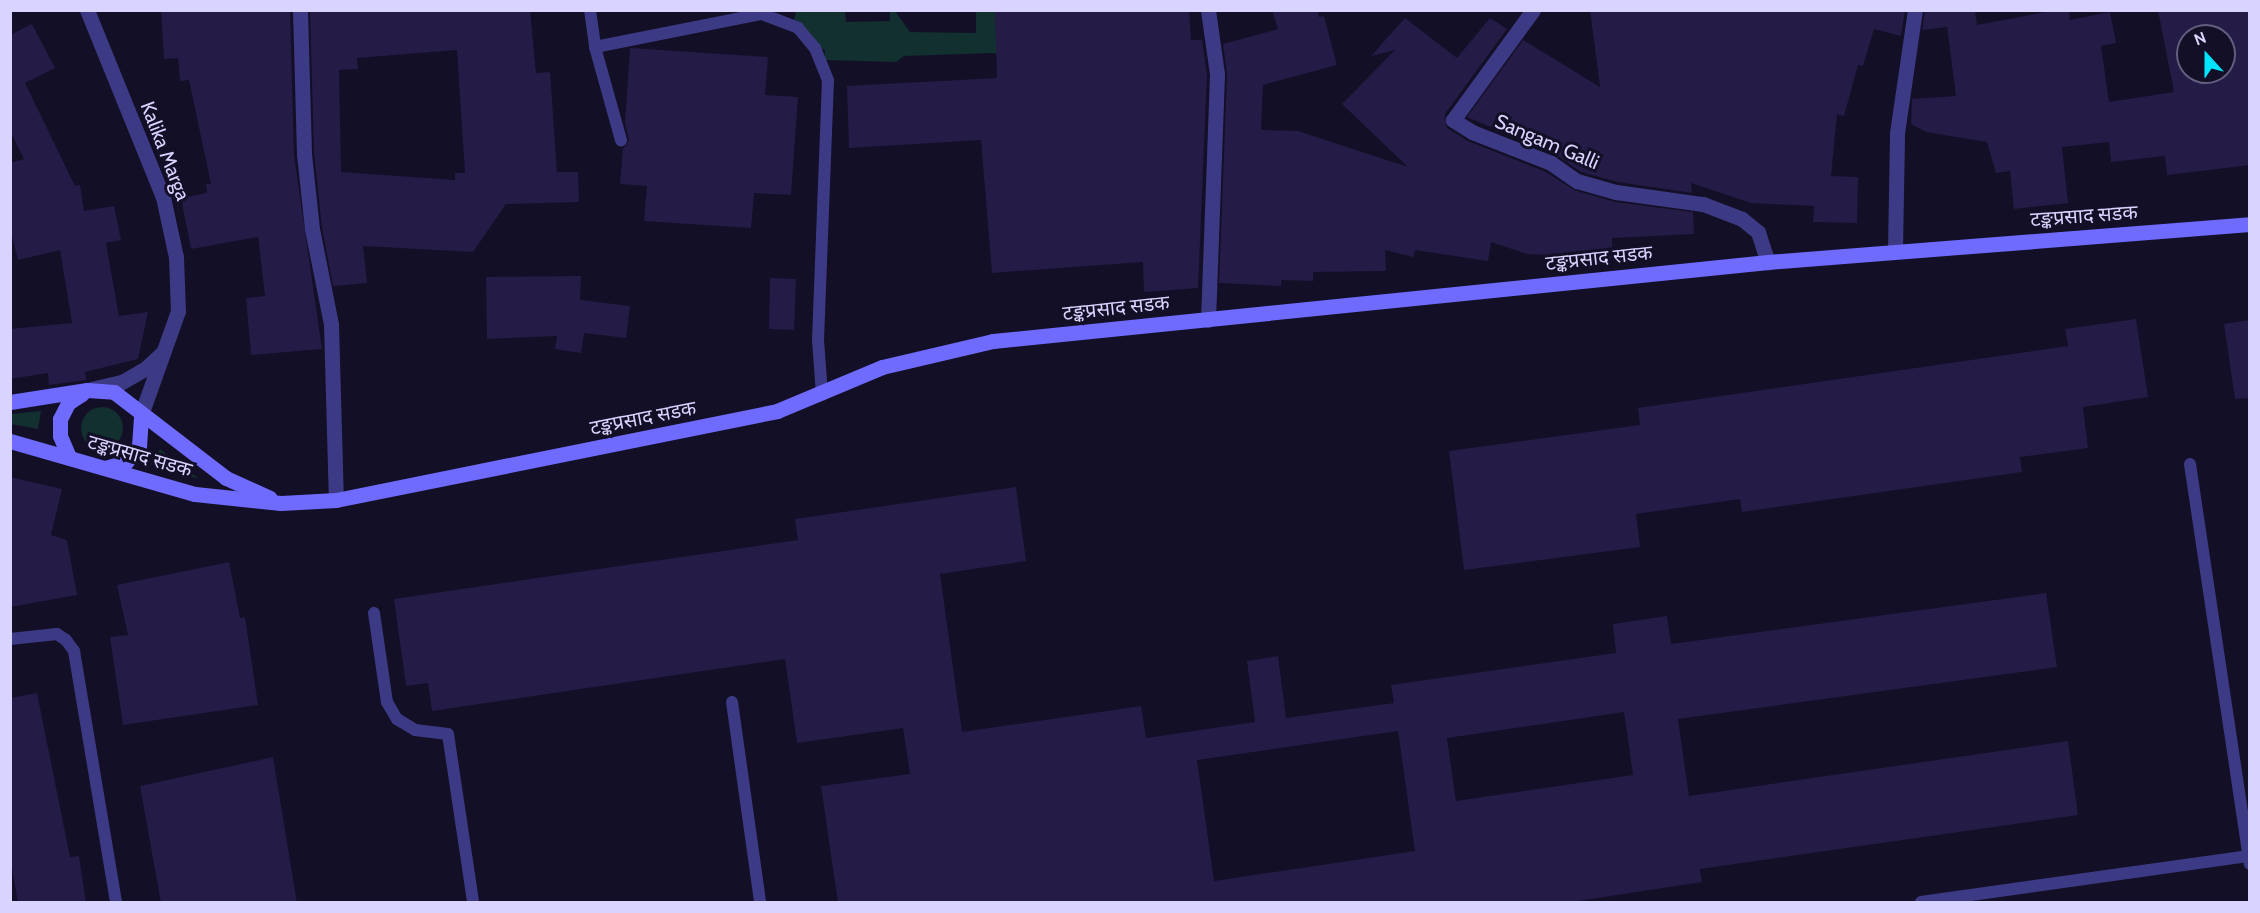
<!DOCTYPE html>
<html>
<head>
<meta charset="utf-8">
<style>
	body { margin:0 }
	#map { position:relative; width:2260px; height:913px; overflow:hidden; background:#130f26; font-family:Cabin,"Noto Sans Devanagari",sans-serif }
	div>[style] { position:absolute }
	.green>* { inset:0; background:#12302f }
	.round { border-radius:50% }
	.building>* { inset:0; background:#241b47 }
	.lane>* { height:12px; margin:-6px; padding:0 6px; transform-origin:6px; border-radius:6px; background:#3d3a85 }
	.street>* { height:15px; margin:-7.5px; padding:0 7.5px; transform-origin:7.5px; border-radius:7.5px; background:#3d3a85 }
	.secondary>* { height:15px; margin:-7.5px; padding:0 7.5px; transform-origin:7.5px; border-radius:7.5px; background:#6f6bff }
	span { translate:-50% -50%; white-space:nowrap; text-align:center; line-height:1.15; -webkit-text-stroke:6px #130f26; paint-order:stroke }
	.street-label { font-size:20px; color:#d9d4ff }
	.frame { position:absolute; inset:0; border:12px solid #d9d4ff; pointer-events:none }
	.north { position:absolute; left:2176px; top:24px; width:60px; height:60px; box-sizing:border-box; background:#130f26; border:2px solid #625e7d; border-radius:50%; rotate:339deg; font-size:16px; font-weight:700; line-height:24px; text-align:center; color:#d9d4ff }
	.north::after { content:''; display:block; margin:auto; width:21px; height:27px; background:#00e5ff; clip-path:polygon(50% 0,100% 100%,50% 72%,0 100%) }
</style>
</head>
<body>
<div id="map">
	<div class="green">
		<div style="clip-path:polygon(894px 10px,910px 32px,976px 33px,976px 11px,1119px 11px,1006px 57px,993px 53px,904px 56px,896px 62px,824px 60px,825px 51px,793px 25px,796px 11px,845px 11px,846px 22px,890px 21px,890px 11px)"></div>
		<div class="round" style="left:81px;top:407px;width:42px;height:42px"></div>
		<div style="clip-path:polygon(41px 411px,38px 429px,11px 424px,11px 414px)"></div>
		<div style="clip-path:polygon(160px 449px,199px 479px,151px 464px)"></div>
	</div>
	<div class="building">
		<div style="clip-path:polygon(161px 10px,290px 10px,294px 155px,322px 349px,251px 355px,246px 298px,265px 296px,258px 237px,191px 249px,181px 198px,207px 193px,206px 184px,211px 184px,189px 80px,180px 81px,178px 58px,164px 59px)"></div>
		<div style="clip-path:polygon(evenodd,310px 10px,530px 10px,536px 73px,550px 72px,557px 172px,578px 172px,579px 202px,506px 204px,473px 252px,363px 246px,367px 283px,333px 286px,322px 228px,314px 153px,310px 10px,457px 50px,465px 173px,455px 173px,455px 180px,341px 172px,339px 70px,358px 69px,357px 58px,457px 50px)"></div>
		<div style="clip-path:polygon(995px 10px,1189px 10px,1191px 40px,1202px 40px,1207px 75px,1198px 288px,1144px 292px,1143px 262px,992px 273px,981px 140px,849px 148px,847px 86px,997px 78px)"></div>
		<div style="clip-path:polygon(1272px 10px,1317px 10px,1319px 17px,1324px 16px,1337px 65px,1263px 85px,1261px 130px,1298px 131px,1408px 167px,1342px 104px,1395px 50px,1371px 56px,1405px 18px,1457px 58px,1490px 18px,1507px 29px,1445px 114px,1447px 128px,1468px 141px,1546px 172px,1574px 190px,1615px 202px,1693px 212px,1694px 234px,1612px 238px,1612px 258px,1527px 254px,1491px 242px,1488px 261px,1415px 250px,1414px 257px,1385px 250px,1386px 271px,1313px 272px,1313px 281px,1281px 280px,1281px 286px,1219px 283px,1227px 74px,1223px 44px,1278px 29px)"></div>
		<div style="clip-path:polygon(1590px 10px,1905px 10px,1901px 36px,1874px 29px,1863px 66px,1858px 65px,1844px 116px,1837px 114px,1831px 176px,1858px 177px,1857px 223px,1813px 222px,1814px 206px,1751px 203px,1691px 183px,1692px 193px,1618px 182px,1581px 172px,1555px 154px,1467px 117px,1523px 40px,1600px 87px)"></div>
		<div style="clip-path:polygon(evenodd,1925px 10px,1975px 10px,1977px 25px,2056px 10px,2069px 10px,2070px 20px,2110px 12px,2116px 43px,2101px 46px,2109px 102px,2174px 92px,2158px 10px,2250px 10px,2250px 165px,2167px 175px,2165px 156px,2111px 162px,2109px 142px,2062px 147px,2068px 203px,2014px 209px,2010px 171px,1996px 173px,1987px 142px,1926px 132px,1911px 124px,1912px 99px,1956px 96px,1947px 27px,1922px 30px,1925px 10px,2188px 36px,2224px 36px,2224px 72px,2188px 72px,2188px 36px)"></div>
		<div style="clip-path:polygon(32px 24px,55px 68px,25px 83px,75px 186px,80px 185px,84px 211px,114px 206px,121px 240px,106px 243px,119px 316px,148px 312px,138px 359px,85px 372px,86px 380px,49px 385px,48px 373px,10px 379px,10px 329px,72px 323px,60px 250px,18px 260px,10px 228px,10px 163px,24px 159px,10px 131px,10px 35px)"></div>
		<div style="clip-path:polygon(630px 48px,768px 57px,765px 95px,798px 97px,791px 195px,754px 193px,751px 228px,644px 221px,647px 186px,620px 184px,623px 148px,629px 141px,625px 122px)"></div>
		<div style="clip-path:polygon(581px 276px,580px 300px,630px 306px,626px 338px,584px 333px,581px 353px,555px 349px,557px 336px,487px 339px,486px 277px)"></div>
		<div style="clip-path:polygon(770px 278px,796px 279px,794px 330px,769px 329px)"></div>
		<div style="clip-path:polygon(2136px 319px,2148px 397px,2083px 407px,2088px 448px,2020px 457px,2022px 472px,1742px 512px,1740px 499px,1636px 514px,1640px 547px,1464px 570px,1449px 451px,1640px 425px,1638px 408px,2068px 346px,2065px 329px)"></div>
		<div style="clip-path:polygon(2250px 320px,2250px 398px,2235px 399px,2224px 324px)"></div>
		<div style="clip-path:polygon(10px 477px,62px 489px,51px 535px,67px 540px,77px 595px,10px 607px)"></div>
		<div style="clip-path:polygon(evenodd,1016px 487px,1026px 561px,940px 574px,962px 732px,1141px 706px,1146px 738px,1255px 722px,1247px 661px,1278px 656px,1286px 718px,1394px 703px,1391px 685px,1616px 653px,1613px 624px,1667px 616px,1671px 644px,2046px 593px,2057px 667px,1678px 719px,1689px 796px,2068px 741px,2078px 815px,1700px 869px,1702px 882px,1565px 903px,838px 903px,821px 786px,910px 774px,903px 728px,797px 743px,785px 659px,432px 711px,428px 683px,406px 686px,394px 599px,798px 540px,795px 519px,1016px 487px,1624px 712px,1633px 775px,1456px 801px,1447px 738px,1624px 712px,1016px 487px,1398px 731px,1415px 851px,1214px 881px,1197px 760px,1398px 731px)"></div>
		<div style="clip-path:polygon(229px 562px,240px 618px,245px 617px,258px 705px,123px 725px,110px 637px,128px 635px,117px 585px)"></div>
		<div style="clip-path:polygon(37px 693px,70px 857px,79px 856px,86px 903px,18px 903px,10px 856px,10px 698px)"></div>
		<div style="clip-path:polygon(273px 757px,297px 903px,161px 903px,140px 786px)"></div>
	</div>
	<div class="lane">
		<div style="left:590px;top:10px;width:37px;rotate:82deg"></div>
		<div style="left:595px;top:47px;width:97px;rotate:74.4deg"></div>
		<div style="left:595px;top:47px;width:170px;rotate:-11.2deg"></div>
		<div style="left:762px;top:14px;width:39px;rotate:21deg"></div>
		<div style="left:798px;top:28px;width:26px;rotate:50deg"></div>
		<div style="left:815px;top:48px;width:35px;rotate:68deg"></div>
		<div style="left:828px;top:80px;width:260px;rotate:92.2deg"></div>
		<div style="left:818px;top:340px;width:55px;rotate:85.8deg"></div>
		<div style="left:2190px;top:464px;width:404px;rotate:81.5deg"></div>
		<div style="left:374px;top:613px;width:90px;rotate:81.7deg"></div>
		<div style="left:387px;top:702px;width:20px;rotate:60deg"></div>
		<div style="left:397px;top:719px;width:21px;rotate:31deg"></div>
		<div style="left:415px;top:730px;width:33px;rotate:7deg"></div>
		<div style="left:448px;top:734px;width:170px;rotate:81.5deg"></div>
		<div style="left:10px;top:639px;width:47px;rotate:-6.1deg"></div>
		<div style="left:57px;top:634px;width:11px;rotate:34deg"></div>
		<div style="left:66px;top:640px;width:14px;rotate:54deg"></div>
		<div style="left:74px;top:651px;width:254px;rotate:80.5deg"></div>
		<div style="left:732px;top:702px;width:202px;rotate:82deg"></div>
		<div style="left:1921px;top:902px;width:330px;rotate:-8deg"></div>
	</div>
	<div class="street">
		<div style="left:87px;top:10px;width:202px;rotate:67.9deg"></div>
		<div style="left:163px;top:197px;width:61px;rotate:77.8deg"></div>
		<div style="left:176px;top:257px;width:54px;rotate:87.9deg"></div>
		<div style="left:178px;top:311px;width:110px;rotate:109.6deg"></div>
		<div style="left:300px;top:10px;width:144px;rotate:88.4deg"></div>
		<div style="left:304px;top:154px;width:75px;rotate:83.9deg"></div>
		<div style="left:312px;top:229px;width:97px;rotate:78.7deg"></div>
		<div style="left:331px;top:324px;width:176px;rotate:88.4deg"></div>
		<div style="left:1533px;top:10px;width:136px;rotate:126deg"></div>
		<div style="left:1453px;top:120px;width:22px;rotate:32deg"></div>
		<div style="left:1472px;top:132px;width:85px;rotate:21.4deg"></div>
		<div style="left:1551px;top:163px;width:32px;rotate:35deg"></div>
		<div style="left:1577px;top:181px;width:41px;rotate:15.8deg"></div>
		<div style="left:1616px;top:192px;width:88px;rotate:7.9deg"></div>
		<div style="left:1703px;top:204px;width:42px;rotate:21deg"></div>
		<div style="left:1742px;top:219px;width:21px;rotate:39deg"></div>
		<div style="left:1758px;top:232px;width:32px;rotate:72deg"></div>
		<div style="left:1895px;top:250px;width:117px;rotate:-89deg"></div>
		<div style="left:1897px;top:133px;width:124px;rotate:-81.7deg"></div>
		<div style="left:1208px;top:320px;width:246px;rotate:-87.9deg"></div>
		<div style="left:1217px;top:74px;width:65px;rotate:-98deg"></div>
		<div style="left:91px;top:389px;width:32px;rotate:-13deg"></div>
		<div style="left:122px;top:382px;width:28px;rotate:-30deg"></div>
		<div style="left:146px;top:368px;width:22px;rotate:-43deg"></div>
	</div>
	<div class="secondary">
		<div style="left:10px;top:402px;width:78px;rotate:-8.9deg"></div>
		<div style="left:87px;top:390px;width:27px;rotate:4deg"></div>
		<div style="left:114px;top:392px;width:141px;rotate:37.5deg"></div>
		<div style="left:226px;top:478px;width:48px;rotate:24.4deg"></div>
		<div style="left:10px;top:441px;width:192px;rotate:16deg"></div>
		<div style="left:195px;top:494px;width:86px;rotate:6deg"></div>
		<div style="left:281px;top:503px;width:55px;rotate:-3.1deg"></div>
		<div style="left:336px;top:500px;width:450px;rotate:-11.4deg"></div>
		<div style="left:777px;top:411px;width:114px;rotate:-22.7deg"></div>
		<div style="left:882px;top:367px;width:114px;rotate:-13.2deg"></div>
		<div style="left:993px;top:341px;width:779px;rotate:-5.82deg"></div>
		<div style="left:1768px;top:262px;width:483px;rotate:-4.5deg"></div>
		<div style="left:69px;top:457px;width:23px;rotate:-113deg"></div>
		<div style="left:60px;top:436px;width:17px;rotate:-90deg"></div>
		<div style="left:60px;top:419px;width:18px;rotate:-63deg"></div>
		<div style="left:68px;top:403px;width:17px;rotate:-33deg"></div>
		<div style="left:105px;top:468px;width:22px;rotate:-16deg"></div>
		<div style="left:126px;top:462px;width:21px;rotate:-51deg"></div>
		<div style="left:139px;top:446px;width:31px;rotate:-86deg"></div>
	</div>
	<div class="street-label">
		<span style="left:1547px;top:142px;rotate:23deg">Sangam Galli</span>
		<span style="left:165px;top:151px;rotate:69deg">Kalika Marga</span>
		<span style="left:2084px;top:216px;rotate:-4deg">टङ्कप्रसाद सडक</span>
		<span style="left:1599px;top:258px;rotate:-6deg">टङ्कप्रसाद सडक</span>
		<span style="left:1116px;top:308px;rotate:-6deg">टङ्कप्रसाद सडक</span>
		<span style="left:643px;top:418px;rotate:-11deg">टङ्कप्रसाद सडक</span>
		<span style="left:140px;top:456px;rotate:16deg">टङ्कप्रसाद सडक</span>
	</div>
	<div class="frame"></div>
	<div class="north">N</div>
</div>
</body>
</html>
